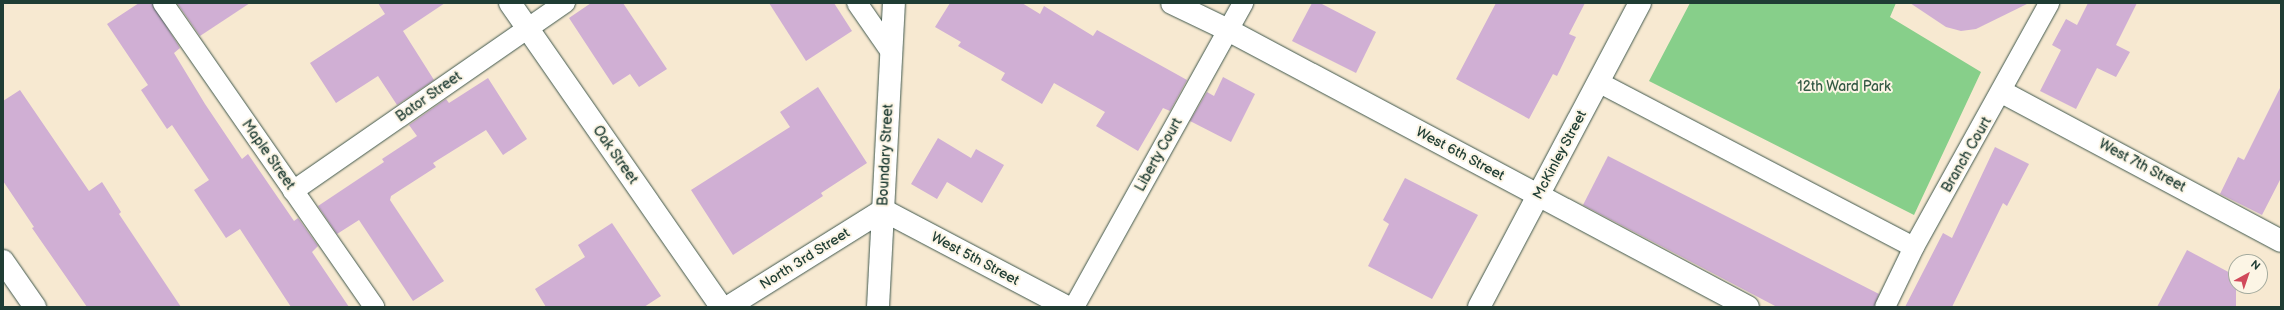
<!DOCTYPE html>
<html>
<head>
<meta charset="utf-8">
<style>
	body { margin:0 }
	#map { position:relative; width:2284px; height:310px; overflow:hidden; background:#f7e9d1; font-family:"Balsamiq Sans",sans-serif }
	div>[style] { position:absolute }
	.green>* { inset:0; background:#87cf8a }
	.building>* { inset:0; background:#d0afd4 }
	.roads { filter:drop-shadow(0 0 1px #3f574c) drop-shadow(0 0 1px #3f574c) }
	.lane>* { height:20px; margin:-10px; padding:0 10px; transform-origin:10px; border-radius:10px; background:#fff }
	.street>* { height:22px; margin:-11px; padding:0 11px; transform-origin:11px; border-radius:11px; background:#fff }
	span { translate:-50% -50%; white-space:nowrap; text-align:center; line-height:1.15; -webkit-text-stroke:4px #fcf5e5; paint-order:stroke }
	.park-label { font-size:14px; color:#345a45 }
	.street-label { font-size:14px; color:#1f3d34 }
	.frame { position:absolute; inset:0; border:4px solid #1f3d34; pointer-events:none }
	.north { position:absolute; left:2228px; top:254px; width:40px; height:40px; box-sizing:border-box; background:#fcf5e5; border:1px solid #a4ab9e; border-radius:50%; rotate:40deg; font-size:11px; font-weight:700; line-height:16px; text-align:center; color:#1f3d34 }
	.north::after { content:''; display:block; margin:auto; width:14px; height:18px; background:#d1495b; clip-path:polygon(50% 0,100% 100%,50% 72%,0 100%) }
</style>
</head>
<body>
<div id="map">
	<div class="green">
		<div style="clip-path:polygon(1690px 3px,1896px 3px,1890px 17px,1981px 72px,1914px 215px,1649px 81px)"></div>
	</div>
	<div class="building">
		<div style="clip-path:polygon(139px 3px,152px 3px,180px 48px,174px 53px,205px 104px,242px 159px,248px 154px,294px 221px,298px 218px,318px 246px,312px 252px,349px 307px,291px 307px,240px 229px,226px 238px,194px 190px,209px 180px,172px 125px,167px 129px,141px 90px,148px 85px,107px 24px)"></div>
		<div style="clip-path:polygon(177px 3px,250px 3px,200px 36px)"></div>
		<div style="clip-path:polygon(378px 3px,445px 3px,403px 31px,434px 80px,397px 105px,378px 76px,336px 103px,310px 63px,385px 14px)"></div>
		<div style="clip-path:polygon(591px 3px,623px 3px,667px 69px,639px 87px,630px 74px,613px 85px,569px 18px)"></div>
		<div style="clip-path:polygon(769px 3px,834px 3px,852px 31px,806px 61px)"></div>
		<div style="clip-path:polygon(950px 3px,1022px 3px,1040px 14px,1044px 6px,1093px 36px,1097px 30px,1187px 80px,1170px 111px,1163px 108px,1138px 151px,1096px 126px,1105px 112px,1054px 83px,1042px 104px,1001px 80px,1005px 73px,958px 46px,961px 42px,935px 27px)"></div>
		<div style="clip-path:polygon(1312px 3px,1320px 3px,1376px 32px,1356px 73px,1292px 41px)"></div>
		<div style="clip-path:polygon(1496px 3px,1585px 3px,1569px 34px,1576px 37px,1557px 76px,1553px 74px,1529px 119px,1456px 79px)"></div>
		<div style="clip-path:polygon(1910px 3px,2029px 3px,1976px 29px,1961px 31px,1946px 27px)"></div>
		<div style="clip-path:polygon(2088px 3px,2137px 3px,2116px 45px,2130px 52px,2116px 77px,2097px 68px,2076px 109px,2040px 91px,2061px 50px,2052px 45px,2066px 19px,2077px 25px)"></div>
		<div style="clip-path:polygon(1223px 77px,1255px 94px,1231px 142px,1190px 121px,1207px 92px,1214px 96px)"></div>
		<div style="clip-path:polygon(488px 78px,527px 139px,503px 155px,486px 130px,433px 163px,436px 167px,391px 196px,390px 200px,444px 281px,413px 301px,359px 220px,337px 234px,318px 206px,384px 162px,382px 159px,417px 136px,409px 125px,446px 99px,449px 103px)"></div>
		<div style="clip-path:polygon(2281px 86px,2281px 178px,2262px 215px,2220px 194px,2238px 157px,2244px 160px)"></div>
		<div style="clip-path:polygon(818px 87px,867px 163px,821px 193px,823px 196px,733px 255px,691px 190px,790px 127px,780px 112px)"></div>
		<div style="clip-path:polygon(20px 90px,89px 191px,102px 182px,121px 212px,119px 214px,181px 307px,87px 307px,32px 228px,34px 227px,3px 181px,3px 101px)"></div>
		<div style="clip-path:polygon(938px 138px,971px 158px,976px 149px,1004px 165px,982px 203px,947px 182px,937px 199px,911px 184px)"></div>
		<div style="clip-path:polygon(1995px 147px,2029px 164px,2007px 206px,2003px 203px,1952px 307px,1905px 307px,1943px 233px,1952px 238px)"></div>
		<div style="clip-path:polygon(1608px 156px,1879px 294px,1874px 307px,1777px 307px,1583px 205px)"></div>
		<div style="clip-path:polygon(1405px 178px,1478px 215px,1432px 299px,1368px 266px,1389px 224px,1383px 220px)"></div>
		<div style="clip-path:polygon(612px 223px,661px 296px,644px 307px,546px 307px,535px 289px,585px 257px,578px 245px)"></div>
		<div style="clip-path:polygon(2187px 250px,2236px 276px,2236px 307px,2157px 307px)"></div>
	</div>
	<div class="roads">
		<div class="lane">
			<div style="left:163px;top:3px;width:370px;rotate:55.2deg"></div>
			<div style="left:857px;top:3px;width:60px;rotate:55.2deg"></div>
			<div style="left:1598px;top:82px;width:356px;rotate:27.6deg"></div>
			<div style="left:293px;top:191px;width:331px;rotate:-34.7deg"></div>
			<div style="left:1074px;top:307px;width:348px;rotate:-60.9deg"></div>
			<div style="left:1885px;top:307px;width:67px;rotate:-64.2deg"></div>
			<div style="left:1914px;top:247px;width:279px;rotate:-61deg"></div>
		</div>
		<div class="street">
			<div style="left:510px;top:3px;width:370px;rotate:55.2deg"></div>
			<div style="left:1172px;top:3px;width:62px;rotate:25.7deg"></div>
			<div style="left:1228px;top:30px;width:589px;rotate:28.04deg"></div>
			<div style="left:2002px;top:92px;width:316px;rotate:28.1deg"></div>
			<div style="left:3px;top:261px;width:56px;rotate:55.2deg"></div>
			<div style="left:728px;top:307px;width:183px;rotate:-32deg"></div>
			<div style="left:883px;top:210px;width:208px;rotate:27.8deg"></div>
			<div style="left:878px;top:307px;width:304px;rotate:-87deg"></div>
			<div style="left:1479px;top:307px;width:344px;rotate:-62.1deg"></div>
		</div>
	</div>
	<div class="park-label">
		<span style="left:1844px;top:87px">12th Ward Park</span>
	</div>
	<div class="street-label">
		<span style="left:429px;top:97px;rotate:-35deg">Bator Street</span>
		<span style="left:1460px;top:154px;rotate:28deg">West 6th Street</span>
		<span style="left:268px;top:155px;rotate:55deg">Maple Street</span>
		<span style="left:615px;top:155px;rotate:55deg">Oak Street</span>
		<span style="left:886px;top:155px;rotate:-87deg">Boundary Street</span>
		<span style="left:1159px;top:155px;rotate:-61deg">Liberty Court</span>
		<span style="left:1560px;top:155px;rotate:-62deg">McKinley Street</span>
		<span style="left:1967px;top:155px;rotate:-60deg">Branch Court</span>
		<span style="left:2142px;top:166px;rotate:28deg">West 7th Street</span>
		<span style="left:805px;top:259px;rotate:-32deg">North 3rd Street</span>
		<span style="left:975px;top:259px;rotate:28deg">West 5th Street</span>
	</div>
	<div class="frame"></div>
	<div class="north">N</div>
</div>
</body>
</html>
